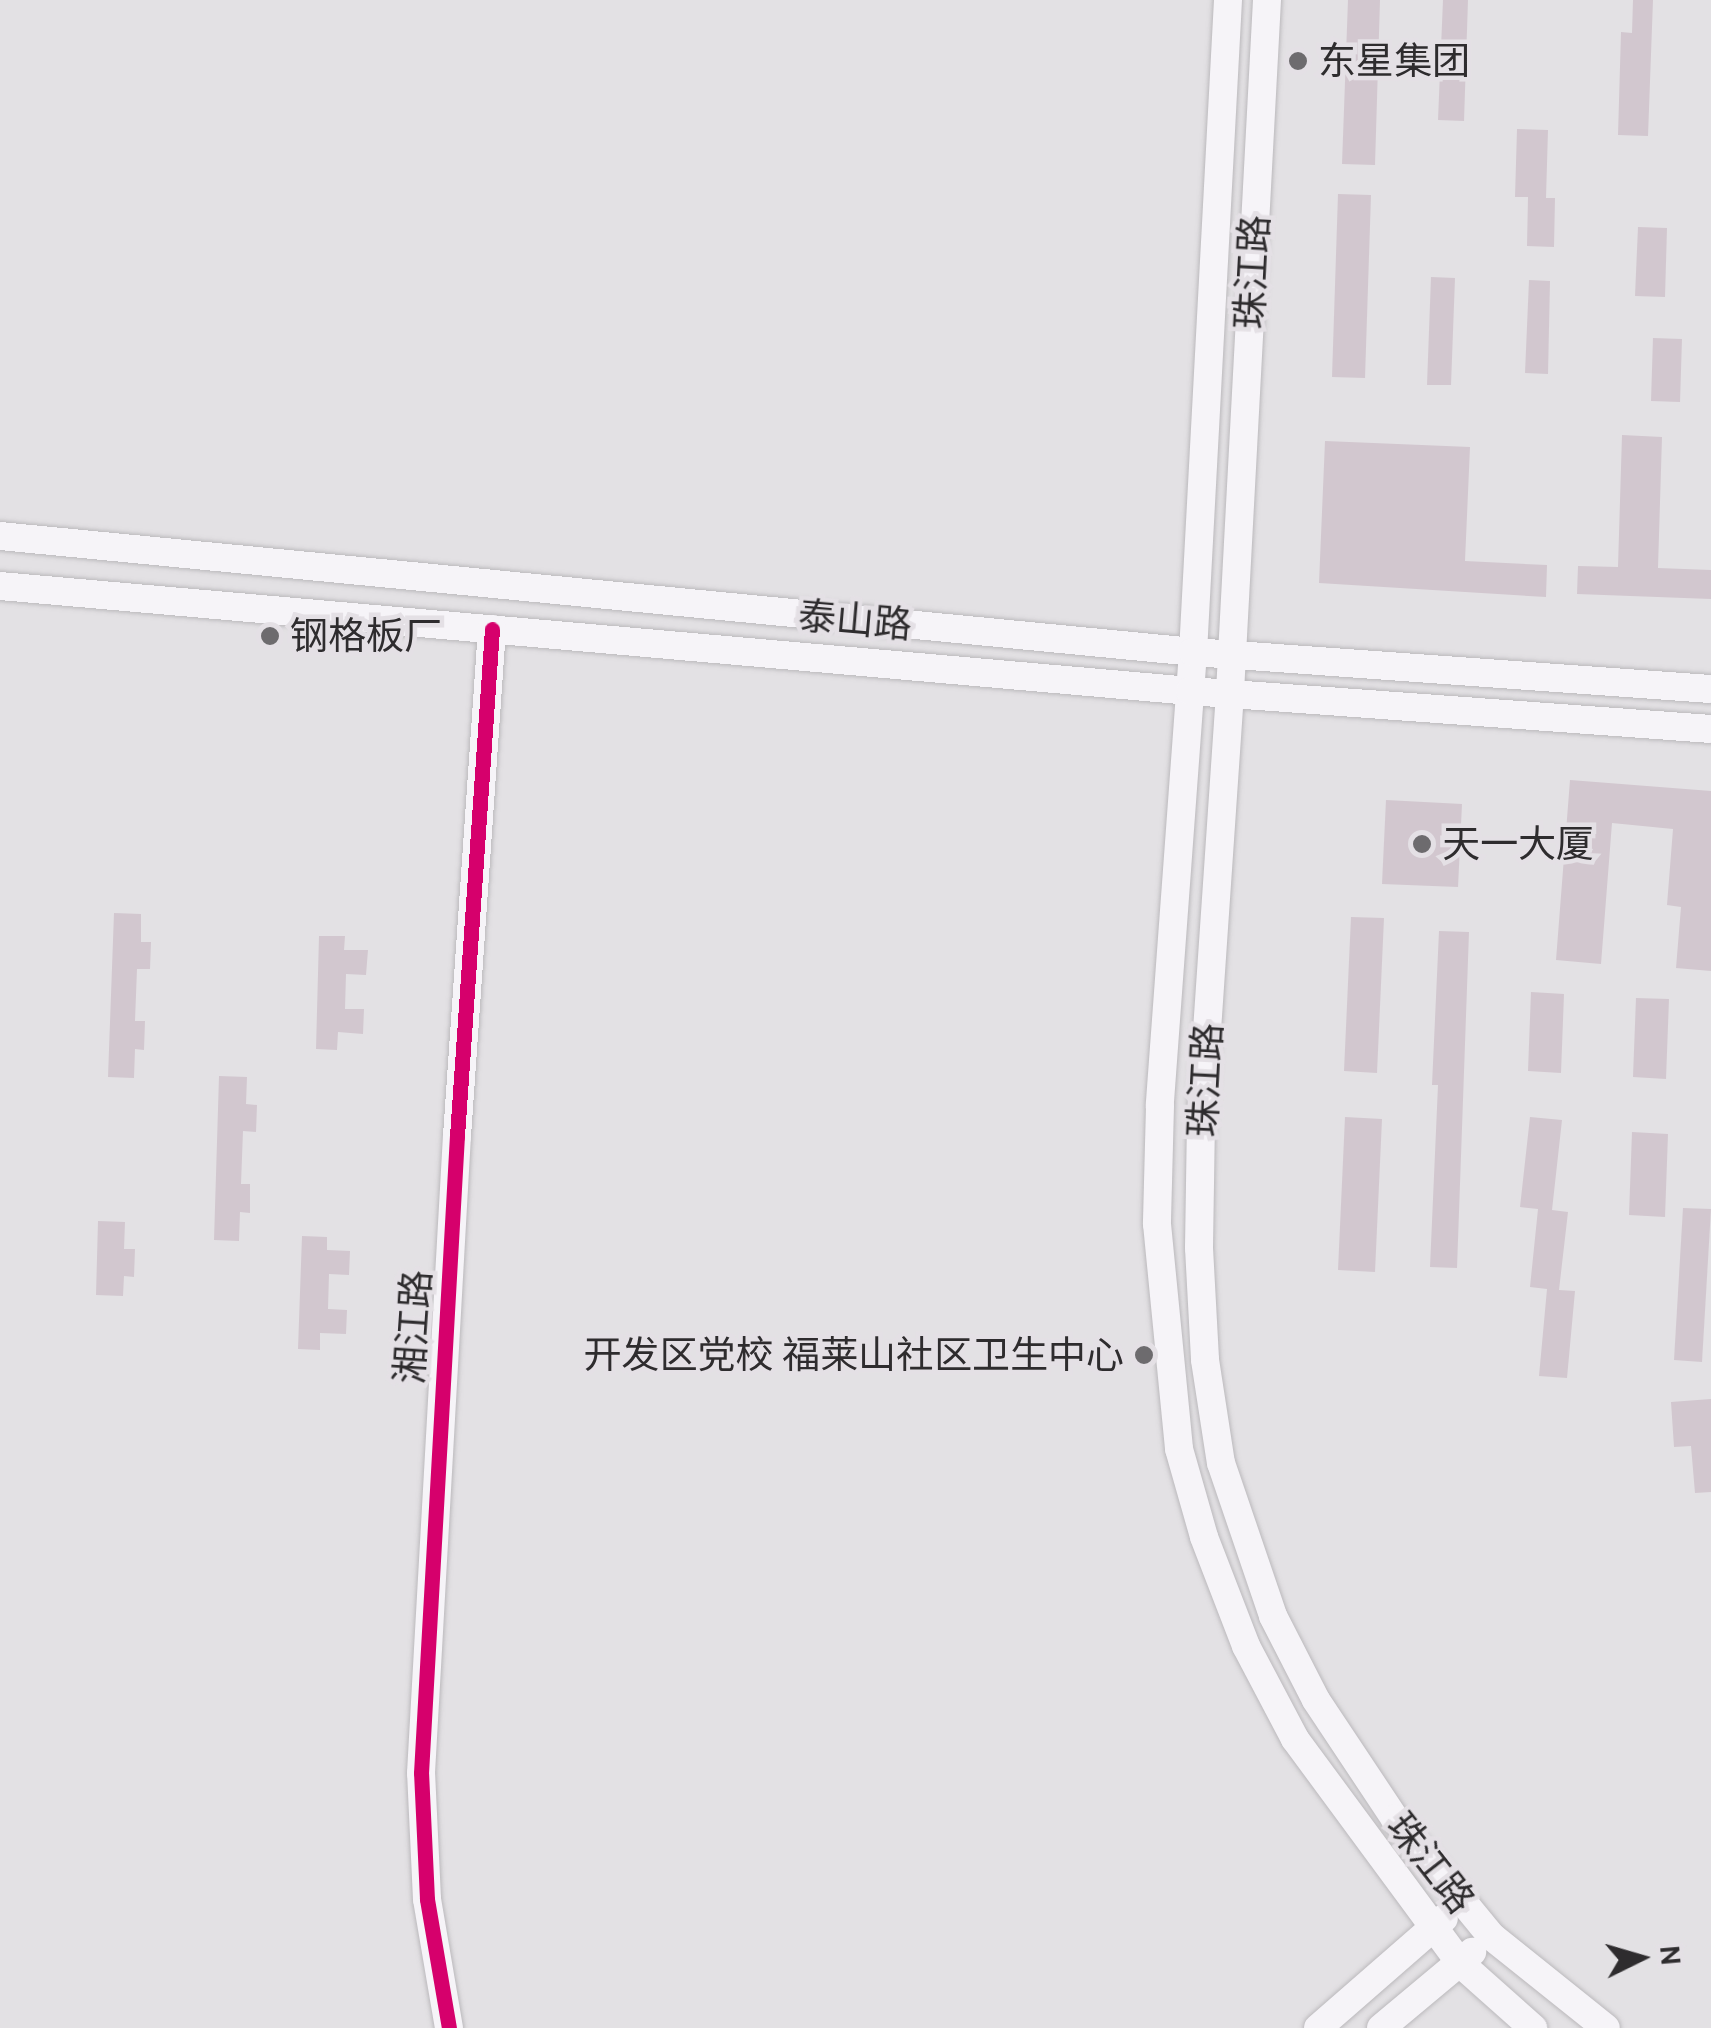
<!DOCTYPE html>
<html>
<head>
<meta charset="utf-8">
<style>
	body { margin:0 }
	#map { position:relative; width:1711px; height:2028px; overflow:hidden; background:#e3e1e4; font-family:Cabin,"Noto Sans SC",sans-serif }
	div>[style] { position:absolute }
	.building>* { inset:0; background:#d2c7cf }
	.roads { filter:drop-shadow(0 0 2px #bbb9bc) drop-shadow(0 0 2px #bbb9bc) }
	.secondary>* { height:28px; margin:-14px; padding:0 14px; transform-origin:14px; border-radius:14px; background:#f6f4f8 }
	.cycleway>* { height:15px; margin:-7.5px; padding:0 7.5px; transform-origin:7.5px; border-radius:7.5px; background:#d6006c }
	.dots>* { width:28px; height:28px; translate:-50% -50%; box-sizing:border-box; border:5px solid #e4e0e5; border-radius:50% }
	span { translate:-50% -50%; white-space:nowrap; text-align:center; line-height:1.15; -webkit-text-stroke:9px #e4e0e5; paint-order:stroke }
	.poi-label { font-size:38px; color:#2e2c2e }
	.left { translate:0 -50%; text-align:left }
	.right { translate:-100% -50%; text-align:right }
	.street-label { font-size:38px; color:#2e2c2e }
	.north { position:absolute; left:1591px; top:1908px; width:100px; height:100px; -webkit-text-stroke:8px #e4e0e5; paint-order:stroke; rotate:85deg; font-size:28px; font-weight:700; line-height:40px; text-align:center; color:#2e2c2e }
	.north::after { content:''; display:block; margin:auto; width:35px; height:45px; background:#2e2c2e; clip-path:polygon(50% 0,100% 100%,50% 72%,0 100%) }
</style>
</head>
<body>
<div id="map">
	<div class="building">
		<div style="clip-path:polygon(1348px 0,1380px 0,1375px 165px,1342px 164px)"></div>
		<div style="clip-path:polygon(1443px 0,1468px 0,1464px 121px,1438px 120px)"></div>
		<div style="clip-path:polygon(1633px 0,1653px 0,1648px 136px,1618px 135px,1621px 32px,1632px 33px)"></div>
		<div style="clip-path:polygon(1517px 129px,1548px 130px,1546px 198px,1555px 198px,1554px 247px,1527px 246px,1528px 197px,1515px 197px)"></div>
		<div style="clip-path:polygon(1338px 194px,1371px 195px,1365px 378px,1332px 377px)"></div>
		<div style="clip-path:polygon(1638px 227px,1667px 228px,1665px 297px,1635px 296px)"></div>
		<div style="clip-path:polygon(1431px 277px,1455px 278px,1451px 385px,1427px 385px)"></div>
		<div style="clip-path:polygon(1529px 280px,1550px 281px,1548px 374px,1525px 373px)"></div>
		<div style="clip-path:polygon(1653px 338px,1682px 339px,1680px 402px,1651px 401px)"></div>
		<div style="clip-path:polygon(1622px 435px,1662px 437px,1658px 568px,1711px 570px,1711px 599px,1577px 594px,1578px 566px,1618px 567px)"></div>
		<div style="clip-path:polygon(1325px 441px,1470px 447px,1465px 561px,1547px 565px,1546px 597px,1319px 583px)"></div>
		<div style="clip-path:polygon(1570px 780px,1711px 791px,1711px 971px,1676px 968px,1681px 907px,1667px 905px,1673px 829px,1612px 823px,1601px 964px,1556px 960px)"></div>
		<div style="clip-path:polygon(1386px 800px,1462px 804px,1458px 887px,1382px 884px)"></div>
		<div style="clip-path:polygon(114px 913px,141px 914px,141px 942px,151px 942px,150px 969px,137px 969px,135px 1021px,145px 1021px,144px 1050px,135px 1049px,134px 1078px,108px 1077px)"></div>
		<div style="clip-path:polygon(1351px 917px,1384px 918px,1377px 1073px,1344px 1071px)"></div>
		<div style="clip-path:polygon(1439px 931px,1469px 932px,1457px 1268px,1430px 1267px,1438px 1085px,1432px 1085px)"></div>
		<div style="clip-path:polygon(319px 936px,345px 936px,344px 950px,368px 950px,366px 975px,346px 974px,345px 1009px,364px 1009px,363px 1034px,338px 1032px,337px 1050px,316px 1049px)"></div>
		<div style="clip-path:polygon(1531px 992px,1564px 994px,1561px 1073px,1528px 1071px)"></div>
		<div style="clip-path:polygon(1636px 998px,1669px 999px,1666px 1079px,1633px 1077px)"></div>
		<div style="clip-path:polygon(219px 1076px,247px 1077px,246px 1104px,257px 1105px,256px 1132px,243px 1131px,241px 1184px,250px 1184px,250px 1213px,240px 1212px,239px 1241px,214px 1240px)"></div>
		<div style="clip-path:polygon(1345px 1117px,1382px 1119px,1375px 1272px,1338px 1270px)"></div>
		<div style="clip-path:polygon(1530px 1117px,1562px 1120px,1552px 1210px,1568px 1212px,1559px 1290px,1575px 1291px,1567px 1378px,1539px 1376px,1547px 1289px,1530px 1287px,1538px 1209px,1520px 1207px)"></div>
		<div style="clip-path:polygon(1632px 1132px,1668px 1134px,1665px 1217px,1629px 1215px)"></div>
		<div style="clip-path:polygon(1683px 1208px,1711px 1209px,1702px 1362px,1674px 1360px)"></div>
		<div style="clip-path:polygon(98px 1221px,125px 1222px,124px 1249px,135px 1249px,134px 1277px,124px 1276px,123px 1296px,96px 1295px)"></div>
		<div style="clip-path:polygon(302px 1236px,327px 1237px,327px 1250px,350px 1251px,349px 1275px,329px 1274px,328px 1309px,347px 1310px,346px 1334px,320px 1333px,320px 1350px,298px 1349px)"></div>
		<div style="clip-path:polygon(1711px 1399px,1711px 1492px,1695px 1493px,1691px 1446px,1674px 1447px,1671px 1402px)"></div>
	</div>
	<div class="roads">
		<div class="secondary">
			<div style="left:1228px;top:0;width:653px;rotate:93.07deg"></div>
			<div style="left:1193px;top:652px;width:455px;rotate:94.2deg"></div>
			<div style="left:1160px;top:1106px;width:118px;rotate:91.5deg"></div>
			<div style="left:1157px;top:1224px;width:226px;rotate:84.4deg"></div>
			<div style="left:1179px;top:1449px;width:91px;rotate:74.1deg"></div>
			<div style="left:1204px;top:1537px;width:117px;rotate:68.9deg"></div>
			<div style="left:1246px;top:1646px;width:105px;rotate:62.2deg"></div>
			<div style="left:1295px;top:1739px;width:278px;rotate:53.6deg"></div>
			<div style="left:1460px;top:1963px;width:98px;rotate:41.7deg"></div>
			<div style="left:1267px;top:0;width:694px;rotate:93.06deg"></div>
			<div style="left:1230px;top:693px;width:428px;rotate:93.9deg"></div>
			<div style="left:1201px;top:1120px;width:128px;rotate:90.9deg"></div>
			<div style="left:1199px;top:1248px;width:112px;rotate:86.9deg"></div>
			<div style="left:1205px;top:1360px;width:104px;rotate:81.2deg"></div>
			<div style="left:1221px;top:1463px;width:162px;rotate:71.2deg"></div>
			<div style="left:1273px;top:1616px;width:94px;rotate:62.9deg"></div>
			<div style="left:1316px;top:1700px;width:143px;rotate:56.4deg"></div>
			<div style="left:1395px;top:1819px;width:151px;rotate:50.6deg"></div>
			<div style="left:1491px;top:1936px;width:147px;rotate:38.7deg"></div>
			<div style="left:0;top:536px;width:1199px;rotate:5.55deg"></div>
			<div style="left:1193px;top:652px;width:519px;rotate:4.09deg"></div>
			<div style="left:0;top:586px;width:1195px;rotate:5.04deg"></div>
			<div style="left:1190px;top:691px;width:522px;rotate:4.17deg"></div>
			<div style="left:449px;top:2028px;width:131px;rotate:-99.7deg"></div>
			<div style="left:427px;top:1899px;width:126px;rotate:-92.7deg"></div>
			<div style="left:421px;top:1773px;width:638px;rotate:-86.77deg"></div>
			<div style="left:457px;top:1136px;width:508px;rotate:-86.05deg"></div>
			<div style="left:1318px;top:2028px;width:167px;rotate:-41.1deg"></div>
			<div style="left:1381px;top:2028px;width:119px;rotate:-39.9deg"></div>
		</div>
	</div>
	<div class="cycleway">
		<div style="left:449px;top:2028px;width:131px;rotate:-99.7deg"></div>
		<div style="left:427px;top:1899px;width:126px;rotate:-92.7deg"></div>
		<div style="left:421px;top:1773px;width:638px;rotate:-86.77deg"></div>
		<div style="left:457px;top:1136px;width:508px;rotate:-86.05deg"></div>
	</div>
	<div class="dots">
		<div style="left:1298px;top:61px;background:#6d6b6e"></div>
		<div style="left:270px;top:636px;background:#6d6b6e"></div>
		<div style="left:1422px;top:844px;background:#6d6b6e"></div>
		<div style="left:1144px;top:1355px;background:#6d6b6e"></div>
	</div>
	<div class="poi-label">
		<span class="left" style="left:1318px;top:61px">东星集团</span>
		<span class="left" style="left:290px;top:636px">钢格板厂</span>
		<span class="left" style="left:1442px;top:844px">天一大厦</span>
		<span class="right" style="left:1124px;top:1355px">开发区党校 福莱山社区卫生中心</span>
	</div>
	<div class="street-label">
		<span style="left:1252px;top:272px;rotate:-87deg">珠江路</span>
		<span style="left:855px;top:620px;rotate:5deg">泰山路</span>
		<span style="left:1205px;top:1080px;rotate:-87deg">珠江路</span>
		<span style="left:413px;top:1327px;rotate:-86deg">湘江路</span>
		<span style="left:1431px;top:1863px;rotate:52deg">珠江路</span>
	</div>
	<div class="north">N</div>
</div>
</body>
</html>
